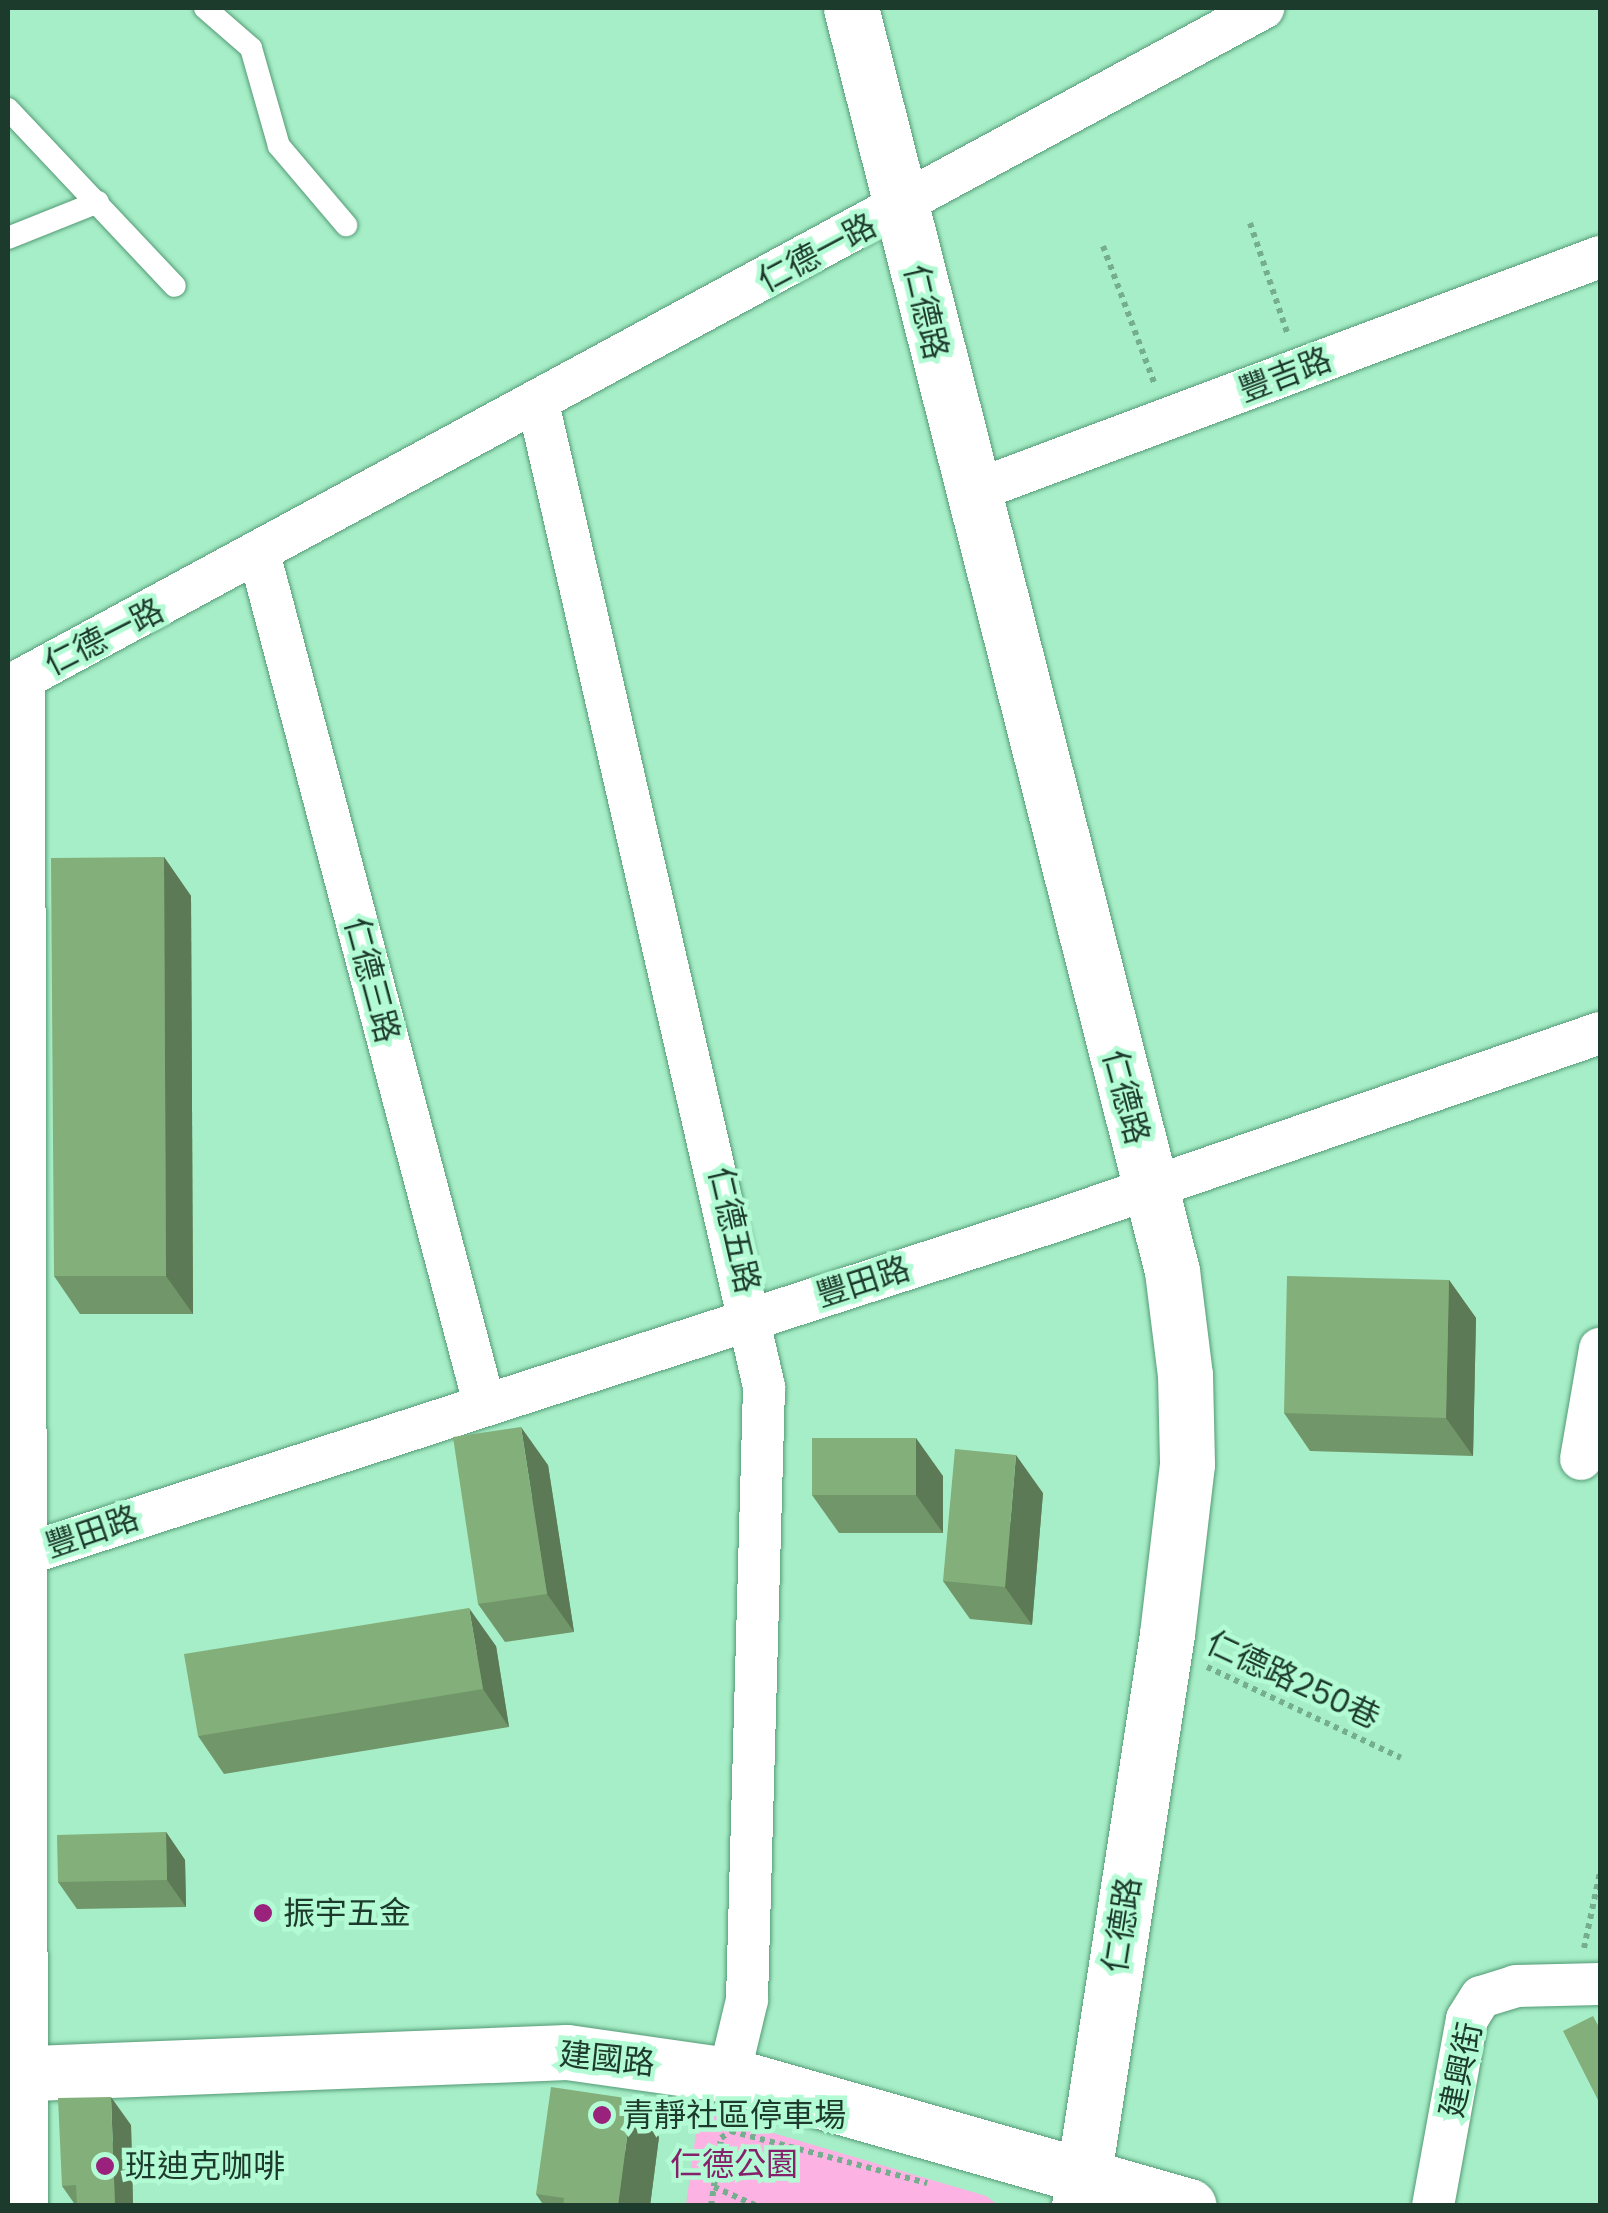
<!DOCTYPE html>
<html>
<head>
<meta charset="utf-8">
<style>
	body { margin:0 }
	#map { position:relative; width:1608px; height:2213px; overflow:hidden; background:#a6eec7; font-family:Poppins,"Noto Sans TC",sans-serif }
	div>[style] { position:absolute }
	.green>* { inset:0; background:#fcb2e3 }
	.path>* { height:6px; margin-top:-3px; transform-origin:0; background:repeating-linear-gradient(90deg,#75ae8f 0 5px,transparent 0 10px) }
	.roads { filter:drop-shadow(0 0 2px #549a76) drop-shadow(0 0 2px #549a76) }
	.service>* { height:22px; margin:-11px; padding:0 11px; transform-origin:11px; border-radius:11px; background:#fff }
	.minor>* { height:42px; margin:-21px; padding:0 21px; transform-origin:21px; border-radius:21px; background:#fff }
	.tertiary>* { height:55px; margin:-27.5px; padding:0 27.5px; transform-origin:27.5px; border-radius:27.5px; background:#fff }
	.wall>* { inset:0; background:#719669 }
	.shaded-wall>* { inset:0; background:#5c7a55 }
	.building>* { inset:0; background:#83af7a }
	.dots>* { width:28px; height:28px; translate:-50% -50%; box-sizing:border-box; border:5px solid #b3fbd4; border-radius:50% }
	span { translate:-50% -50%; white-space:nowrap; text-align:center; line-height:1.15; -webkit-text-stroke:9px #b3fbd4; paint-order:stroke }
	.street-label { font-size:32px; color:#1d3b2c }
	.poi-label { font-size:32px; color:#1d3b2c }
	.left { translate:0 -50%; text-align:left }
	.park-label { font-size:32px; color:#85216b }
	.frame { position:absolute; inset:0; border:10px solid #1d3b2c; pointer-events:none }
</style>
</head>
<body>
<div id="map">
	<div class="green">
		<div style="clip-path:polygon(699px 2111px,986px 2196px,998px 2205px,686px 2205px)"></div>
	</div>
	<div class="path">
		<div style="left:1250px;top:223px;width:118px;rotate:71.3deg"></div>
		<div style="left:1103px;top:246px;width:148px;rotate:69.5deg"></div>
		<div style="left:1207px;top:1667px;width:214px;rotate:25.1deg"></div>
		<div style="left:1584px;top:1948px;width:78px;rotate:-78.1deg"></div>
		<div style="left:714px;top:2187px;width:47px;rotate:23.8deg"></div>
		<div style="left:711px;top:2206px;width:69px;rotate:-81.6deg"></div>
		<div style="left:721px;top:2138px;width:12px;rotate:-35deg"></div>
		<div style="left:731px;top:2131px;width:203px;rotate:14.9deg"></div>
	</div>
	<div class="roads">
		<div class="service">
			<div style="left:205px;top:8px;width:61px;rotate:41deg"></div>
			<div style="left:251px;top:48px;width:102px;rotate:74.1deg"></div>
			<div style="left:279px;top:146px;width:104px;rotate:49.7deg"></div>
			<div style="left:8px;top:109px;width:243px;rotate:46.7deg"></div>
			<div style="left:8px;top:238px;width:97px;rotate:-21.8deg"></div>
		</div>
		<div class="minor">
			<div style="left:538px;top:403px;width:1010px;rotate:77.06deg"></div>
			<div style="left:764px;top:1387px;width:613px;rotate:91.59deg"></div>
			<div style="left:747px;top:2000px;width:77px;rotate:103.5deg"></div>
			<div style="left:969px;top:493px;width:674px;rotate:-20.51deg"></div>
			<div style="left:260px;top:557px;width:875px;rotate:75.17deg"></div>
			<div style="left:1581px;top:1459px;width:112px;rotate:-80.2deg"></div>
			<div style="left:8px;top:1560px;width:1097px;rotate:-17.94deg"></div>
			<div style="left:1052px;top:1222px;width:580px;rotate:-19.03deg"></div>
			<div style="left:27px;top:2206px;width:1528px;rotate:-90.11deg"></div>
			<div style="left:24px;top:678px;width:1409px;rotate:-28.4deg"></div>
			<div style="left:1433px;top:2206px;width:190px;rotate:-79.7deg"></div>
			<div style="left:1467px;top:2019px;width:26px;rotate:-58deg"></div>
			<div style="left:1481px;top:1997px;width:37px;rotate:-17deg"></div>
			<div style="left:1516px;top:1986px;width:84px;rotate:-1.4deg"></div>
		</div>
		<div class="tertiary">
			<div style="left:851px;top:8px;width:1303px;rotate:75.74deg"></div>
			<div style="left:1172px;top:1271px;width:105px;rotate:82.9deg"></div>
			<div style="left:1185px;top:1375px;width:89px;rotate:88.7deg"></div>
			<div style="left:1187px;top:1464px;width:171px;rotate:96.7deg"></div>
			<div style="left:1167px;top:1634px;width:579px;rotate:98.75deg"></div>
			<div style="left:8px;top:2074px;width:559px;rotate:-2.25deg"></div>
			<div style="left:567px;top:2052px;width:164px;rotate:8.1deg"></div>
			<div style="left:729px;top:2075px;width:478px;rotate:15.9deg"></div>
		</div>
	</div>
	<div class="wall">
		<div style="clip-path:polygon(164px 857px,191px 896px,193px 1314px,80px 1314px,54px 1276px)"></div>
		<div style="clip-path:polygon(1449px 1280px,1476px 1318px,1473px 1456px,1310px 1451px,1284px 1413px)"></div>
		<div style="clip-path:polygon(548px 1465px,574px 1632px,505px 1642px,478px 1604px)"></div>
		<div style="clip-path:polygon(943px 1476px,943px 1533px,839px 1533px,812px 1495px)"></div>
		<div style="clip-path:polygon(1043px 1493px,1032px 1625px,970px 1619px,943px 1581px)"></div>
		<div style="clip-path:polygon(496px 1646px,509px 1727px,224px 1774px,198px 1736px)"></div>
		<div style="clip-path:polygon(166px 1832px,185px 1860px,186px 1907px,77px 1909px,58px 1882px)"></div>
		<div style="clip-path:polygon(131px 2125px,133px 2206px,76px 2206px,62px 2186px)"></div>
		<div style="clip-path:polygon(659px 2137px,650px 2206px,544px 2206px,536px 2194px)"></div>
	</div>
	<div class="shaded-wall">
		<div style="clip-path:polygon(164px 857px,191px 896px,193px 1314px,166px 1276px)"></div>
		<div style="clip-path:polygon(1449px 1280px,1476px 1318px,1473px 1456px,1446px 1418px)"></div>
		<div style="clip-path:polygon(521px 1427px,548px 1465px,574px 1632px,547px 1594px)"></div>
		<div style="clip-path:polygon(916px 1438px,943px 1476px,943px 1533px,916px 1495px)"></div>
		<div style="clip-path:polygon(1016px 1455px,1043px 1493px,1032px 1625px,1005px 1587px)"></div>
		<div style="clip-path:polygon(469px 1608px,496px 1646px,509px 1727px,483px 1689px)"></div>
		<div style="clip-path:polygon(166px 1832px,185px 1860px,186px 1907px,167px 1880px)"></div>
		<div style="clip-path:polygon(111px 2097px,131px 2125px,133px 2206px,115px 2206px)"></div>
		<div style="clip-path:polygon(632px 2099px,659px 2137px,650px 2206px,618px 2206px)"></div>
	</div>
	<div class="building">
		<div style="clip-path:polygon(164px 857px,166px 1276px,54px 1276px,51px 858px)"></div>
		<div style="clip-path:polygon(1287px 1276px,1449px 1280px,1446px 1418px,1284px 1413px)"></div>
		<div style="clip-path:polygon(521px 1427px,547px 1594px,478px 1604px,453px 1437px)"></div>
		<div style="clip-path:polygon(812px 1438px,916px 1438px,916px 1495px,812px 1495px)"></div>
		<div style="clip-path:polygon(955px 1449px,1016px 1455px,1005px 1587px,943px 1581px)"></div>
		<div style="clip-path:polygon(469px 1608px,483px 1689px,198px 1736px,184px 1654px)"></div>
		<div style="clip-path:polygon(166px 1832px,167px 1880px,58px 1882px,57px 1835px)"></div>
		<div style="clip-path:polygon(1593px 2016px,1599px 2027px,1600px 2026px,1600px 2104px,1563px 2031px)"></div>
		<div style="clip-path:polygon(551px 2087px,632px 2099px,618px 2206px,563px 2206px,564px 2198px,536px 2194px)"></div>
		<div style="clip-path:polygon(111px 2097px,115px 2206px,77px 2206px,76px 2185px,62px 2186px,58px 2098px)"></div>
	</div>
	<div class="dots">
		<div style="left:263px;top:1913px;background:#9a227c"></div>
		<div style="left:602px;top:2115px;background:#9a227c"></div>
		<div style="left:105px;top:2166px;background:#9a227c"></div>
	</div>
	<div class="street-label">
		<span style="left:817px;top:253px;rotate:-28deg">仁德一路</span>
		<span style="left:926px;top:312px;rotate:77deg">仁德路</span>
		<span style="left:1285px;top:375px;rotate:-21deg">豐吉路</span>
		<span style="left:104px;top:637px;rotate:-27deg">仁德一路</span>
		<span style="left:372px;top:980px;rotate:75deg">仁德三路</span>
		<span style="left:1126px;top:1097px;rotate:75deg">仁德路</span>
		<span style="left:734px;top:1230px;rotate:77deg">仁德五路</span>
		<span style="left:863px;top:1282px;rotate:-18deg">豐田路</span>
		<span style="left:92px;top:1532px;rotate:-19deg">豐田路</span>
		<span style="left:1293px;top:1680px;rotate:25deg">仁德路250巷</span>
		<span style="left:1122px;top:1925px;rotate:-81deg">仁德路</span>
		<span style="left:607px;top:2059px;rotate:6deg">建國路</span>
		<span style="left:1461px;top:2070px;rotate:-78deg">建興街</span>
	</div>
	<div class="poi-label">
		<span class="left" style="left:283px;top:1913px">振宇五金</span>
		<span class="left" style="left:622px;top:2115px">青靜社區停車場</span>
		<span class="left" style="left:125px;top:2166px">班迪克咖啡</span>
	</div>
	<div class="park-label">
		<span style="left:734px;top:2164px">仁德公園</span>
	</div>
	<div class="frame"></div>
</div>
</body>
</html>
